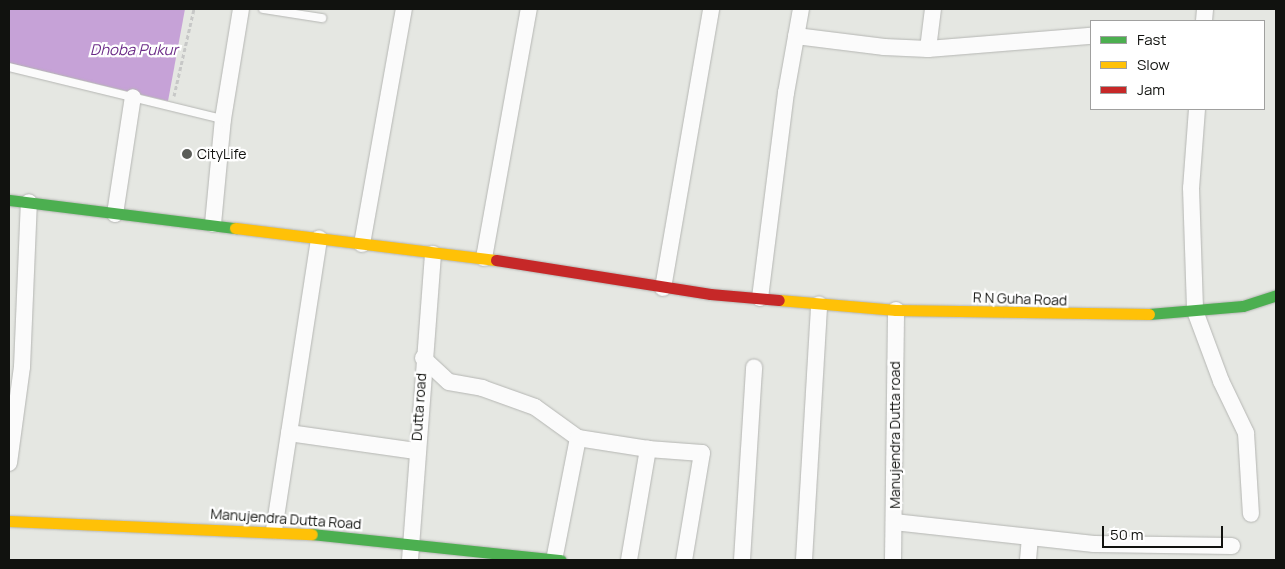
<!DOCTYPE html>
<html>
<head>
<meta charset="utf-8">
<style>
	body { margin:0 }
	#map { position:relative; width:1285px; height:569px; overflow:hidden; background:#e5e7e2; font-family:Manrope,sans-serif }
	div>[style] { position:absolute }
	.water>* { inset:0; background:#c6a2d7 }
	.path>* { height:3px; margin-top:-1.5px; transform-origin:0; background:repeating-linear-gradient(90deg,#c7c8c7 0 4px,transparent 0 6.5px) }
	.roads { filter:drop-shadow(0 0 1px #b5b6b3) drop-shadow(0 0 1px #b5b6b3) }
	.lane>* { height:8px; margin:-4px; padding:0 4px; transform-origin:4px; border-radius:4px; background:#fbfbfb }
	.street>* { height:16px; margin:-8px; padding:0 8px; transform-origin:8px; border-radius:8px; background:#fbfbfb }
	.fast>* { height:11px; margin:-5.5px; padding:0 5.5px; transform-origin:5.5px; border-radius:5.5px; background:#4caf50 }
	.slow>* { height:11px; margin:-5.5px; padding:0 5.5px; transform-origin:5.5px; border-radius:5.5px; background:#ffc107 }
	.jam>* { height:11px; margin:-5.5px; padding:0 5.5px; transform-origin:5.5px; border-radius:5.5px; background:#c62828 }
	.dots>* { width:14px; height:14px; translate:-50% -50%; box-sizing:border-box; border:2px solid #fff; border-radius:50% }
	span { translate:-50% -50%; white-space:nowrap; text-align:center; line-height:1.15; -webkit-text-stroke:4.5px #fff; paint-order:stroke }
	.poi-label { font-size:14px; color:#11120f }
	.left { translate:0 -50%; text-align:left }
	.street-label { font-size:14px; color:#11120f }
	.water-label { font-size:15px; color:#6c2c88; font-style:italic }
	.frame { position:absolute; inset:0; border:10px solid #11120f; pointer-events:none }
	.legend { position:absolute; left:1090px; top:20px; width:175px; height:90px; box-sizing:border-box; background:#fff; border:1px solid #a0a09f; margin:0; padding:6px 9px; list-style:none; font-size:15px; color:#11120f }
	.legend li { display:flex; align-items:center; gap:10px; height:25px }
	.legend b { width:25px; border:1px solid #a0a09f }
	.scale { position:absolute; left:1102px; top:526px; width:121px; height:22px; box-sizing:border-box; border:2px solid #11120f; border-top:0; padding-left:6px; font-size:15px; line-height:18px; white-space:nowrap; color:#11120f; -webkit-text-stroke:4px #fff; paint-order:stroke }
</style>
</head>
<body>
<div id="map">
	<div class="water">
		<div style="clip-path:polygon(9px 9px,185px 9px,168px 101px,9px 63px)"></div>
	</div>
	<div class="path">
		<div style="left:174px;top:96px;width:89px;rotate:-77.1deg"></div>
	</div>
	<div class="roads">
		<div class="lane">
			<div style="left:263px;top:9px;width:60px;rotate:8.7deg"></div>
			<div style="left:9px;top:67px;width:220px;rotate:13.7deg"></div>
		</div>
		<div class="street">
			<div style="left:1204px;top:21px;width:12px;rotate:-85deg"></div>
			<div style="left:796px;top:36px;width:89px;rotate:7.1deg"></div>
			<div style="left:884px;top:47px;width:44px;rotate:2.6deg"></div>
			<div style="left:928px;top:49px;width:40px;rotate:-82.9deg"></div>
			<div style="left:928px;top:49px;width:164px;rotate:-4.6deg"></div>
			<div style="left:1197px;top:109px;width:79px;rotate:94.3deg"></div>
			<div style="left:1191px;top:188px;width:123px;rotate:88.1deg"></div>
			<div style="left:1195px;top:311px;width:75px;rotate:69.6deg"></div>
			<div style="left:1221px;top:381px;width:58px;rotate:64.3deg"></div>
			<div style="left:1246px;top:433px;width:81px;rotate:86.5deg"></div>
			<div style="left:115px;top:214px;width:118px;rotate:-81.3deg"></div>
			<div style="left:213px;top:224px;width:105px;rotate:-84.6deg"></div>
			<div style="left:223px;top:119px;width:111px;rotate:-80.7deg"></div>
			<div style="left:362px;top:244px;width:239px;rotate:-79.9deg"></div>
			<div style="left:484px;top:258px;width:253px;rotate:-79.8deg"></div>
			<div style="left:663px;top:288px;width:283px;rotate:-80.2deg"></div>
			<div style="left:760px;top:298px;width:207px;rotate:-82.8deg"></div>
			<div style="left:786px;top:93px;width:85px;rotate:-79.9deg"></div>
			<div style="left:423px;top:358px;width:35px;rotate:43deg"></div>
			<div style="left:449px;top:382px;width:34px;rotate:10deg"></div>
			<div style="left:482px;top:388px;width:56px;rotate:19.7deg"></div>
			<div style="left:535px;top:407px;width:53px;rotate:35.8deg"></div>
			<div style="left:578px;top:438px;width:124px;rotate:101.1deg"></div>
			<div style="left:289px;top:433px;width:128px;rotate:8.1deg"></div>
			<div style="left:578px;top:438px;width:71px;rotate:8.9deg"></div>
			<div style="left:648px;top:449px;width:54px;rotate:4.2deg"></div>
			<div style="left:702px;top:453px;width:109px;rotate:99.5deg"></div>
			<div style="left:9px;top:463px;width:97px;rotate:-82.3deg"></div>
			<div style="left:22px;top:367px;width:165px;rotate:-87.6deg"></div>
			<div style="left:894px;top:522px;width:201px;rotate:6.3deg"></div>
			<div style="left:1094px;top:544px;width:138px;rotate:0.8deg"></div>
			<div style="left:274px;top:530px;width:295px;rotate:-81.2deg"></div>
			<div style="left:410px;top:560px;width:307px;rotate:-85.7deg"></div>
			<div style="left:629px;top:560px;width:113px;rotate:-80.3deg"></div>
			<div style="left:742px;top:560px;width:193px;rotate:-86.4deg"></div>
			<div style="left:804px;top:560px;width:256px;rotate:-86.6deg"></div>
			<div style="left:893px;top:560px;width:250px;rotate:-89.3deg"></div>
			<div style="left:1028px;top:560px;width:23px;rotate:-85deg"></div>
		</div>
		<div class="fast">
			<div style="left:9px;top:200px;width:228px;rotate:7.1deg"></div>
			<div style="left:1149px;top:314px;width:94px;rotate:-4.9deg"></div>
			<div style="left:1243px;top:306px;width:35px;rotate:-18deg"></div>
			<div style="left:312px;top:534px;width:250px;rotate:6deg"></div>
		</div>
		<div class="slow">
			<div style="left:235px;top:228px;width:263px;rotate:7deg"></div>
			<div style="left:779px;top:300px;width:117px;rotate:4.9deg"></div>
			<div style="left:896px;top:310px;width:253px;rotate:0.9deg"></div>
			<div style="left:9px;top:521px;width:303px;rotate:2.5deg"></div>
		</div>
		<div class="jam">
			<div style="left:496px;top:260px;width:217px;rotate:9deg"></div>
			<div style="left:710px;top:294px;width:69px;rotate:5deg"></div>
		</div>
	</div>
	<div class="dots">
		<div style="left:187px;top:154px;background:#5b5d59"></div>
	</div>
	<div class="poi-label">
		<span class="left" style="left:197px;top:154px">CityLife</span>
	</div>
	<div class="street-label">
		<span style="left:1020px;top:299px;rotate:2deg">R N Guha Road</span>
		<span style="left:419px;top:407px;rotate:-86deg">Dutta road</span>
		<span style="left:895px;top:435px;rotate:-90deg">Manujendra Dutta road</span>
		<span style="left:286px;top:519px;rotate:4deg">Manujendra Dutta Road</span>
	</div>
	<div class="water-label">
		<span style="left:134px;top:50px">Dhoba Pukur</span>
	</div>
	<div class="frame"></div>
	<ul class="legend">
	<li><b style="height:6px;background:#4caf50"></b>Fast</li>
	<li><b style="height:6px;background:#ffc107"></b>Slow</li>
	<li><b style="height:6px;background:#c62828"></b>Jam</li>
	</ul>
	<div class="scale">50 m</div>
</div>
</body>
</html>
